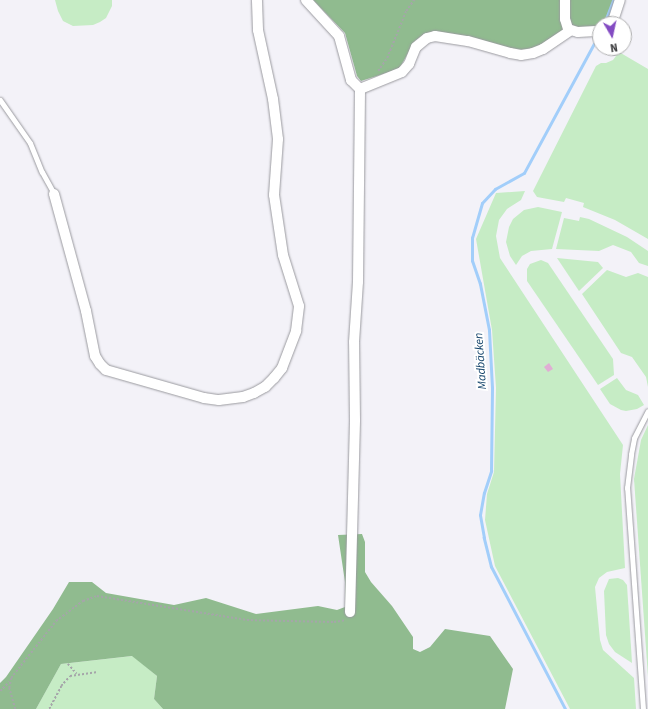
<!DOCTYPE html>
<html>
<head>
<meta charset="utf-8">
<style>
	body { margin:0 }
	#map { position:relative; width:648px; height:709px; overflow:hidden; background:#f3f2f8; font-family:"Source Sans 3",sans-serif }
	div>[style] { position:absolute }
	.green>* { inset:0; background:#c6ecc5 }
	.forest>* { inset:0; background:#90bb8f }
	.stream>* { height:2.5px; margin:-1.25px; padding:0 1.25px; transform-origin:1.25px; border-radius:1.25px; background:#a2cefa }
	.building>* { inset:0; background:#e0aed4 }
	.path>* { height:1.5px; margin-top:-0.75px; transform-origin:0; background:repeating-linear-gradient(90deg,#a5a5a9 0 2px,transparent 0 4px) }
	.roads { filter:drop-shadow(0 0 1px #9a9a9f) drop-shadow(0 0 1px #9a9a9f) }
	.service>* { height:5px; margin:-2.5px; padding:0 2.5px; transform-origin:2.5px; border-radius:2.5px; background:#fff }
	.minor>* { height:10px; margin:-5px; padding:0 5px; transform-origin:5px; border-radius:5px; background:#fff }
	span { translate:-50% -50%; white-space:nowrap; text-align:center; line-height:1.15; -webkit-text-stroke:4px #fff; paint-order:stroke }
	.water-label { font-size:12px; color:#12426a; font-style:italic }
	.north { position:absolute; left:592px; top:16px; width:40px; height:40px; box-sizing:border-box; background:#fff; border:1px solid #aeaeaf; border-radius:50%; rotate:171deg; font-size:11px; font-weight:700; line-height:16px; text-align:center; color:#343436 }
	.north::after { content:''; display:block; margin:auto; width:14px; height:18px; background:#834bc2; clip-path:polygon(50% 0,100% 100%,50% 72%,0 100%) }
</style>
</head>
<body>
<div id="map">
	<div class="green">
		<div style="clip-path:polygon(55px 0,112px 0,112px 6px,106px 18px,100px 22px,93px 25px,73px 26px,63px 21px,58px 11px)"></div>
		<div style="clip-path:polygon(619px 52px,648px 69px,648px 239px,615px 220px,583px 207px,584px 203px,566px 198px,564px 202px,537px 197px,533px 191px,596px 66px,601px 63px,606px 63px,613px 60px)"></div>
		<div style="clip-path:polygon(525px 191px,521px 200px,507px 209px,499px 220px,496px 236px,500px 258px,623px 445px,620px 474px,625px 568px,607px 572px,599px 578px,595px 587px,600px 640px,603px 650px,634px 678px,636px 709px,570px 709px,495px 566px,485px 520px,487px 494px,494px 472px,496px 388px,492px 330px,476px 239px,496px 193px)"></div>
		<div style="clip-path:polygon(538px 207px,562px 212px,552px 249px,531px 251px,522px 256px,516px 265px,510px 256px,506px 242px,509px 227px,513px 219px,524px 210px)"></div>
		<div style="clip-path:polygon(580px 217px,589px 219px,627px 237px,648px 251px,648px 266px,639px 263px,631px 252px,613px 245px,599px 251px,556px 249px,564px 218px,579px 221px)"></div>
		<div style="clip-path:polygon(557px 258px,598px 262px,603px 268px,579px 291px)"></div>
		<div style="clip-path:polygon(541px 260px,548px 263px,613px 359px,614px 375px,598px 385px,527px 281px,527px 269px,530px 264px)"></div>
		<div style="clip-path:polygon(607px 270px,626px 277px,638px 273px,648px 277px,648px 387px,646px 377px,632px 357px,621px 353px,582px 294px)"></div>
		<div style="clip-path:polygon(617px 378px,626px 390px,638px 395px,644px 405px,637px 409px,626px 411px,621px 410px,610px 404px,600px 389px)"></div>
		<div style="clip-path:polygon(648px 425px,648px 677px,634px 479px,641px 440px)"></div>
		<div style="clip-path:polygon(618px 578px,623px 580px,627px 585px,632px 663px,615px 652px,609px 644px,606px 635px,604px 591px,609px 579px)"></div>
		<div style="clip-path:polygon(133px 656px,157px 676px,154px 699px,163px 709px,36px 709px,61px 664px)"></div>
	</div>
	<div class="forest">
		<div style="clip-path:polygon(313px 0,615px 0,608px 24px,600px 24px,600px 28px,562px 31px,543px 44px,524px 52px,441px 32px,424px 34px,415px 41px,399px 69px,361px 81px,357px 76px,345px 33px)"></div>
		<div style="clip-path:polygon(362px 534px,365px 542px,365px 572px,371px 582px,392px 606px,413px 637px,413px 649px,420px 652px,430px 647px,445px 629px,490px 636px,513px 669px,505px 709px,163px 709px,154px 699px,157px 676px,132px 656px,61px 664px,36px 709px,0 709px,0 683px,6px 677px,53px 609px,69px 582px,92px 582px,106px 593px,174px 605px,206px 598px,256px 614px,318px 606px,337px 610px,345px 607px,345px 582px,338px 535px)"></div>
	</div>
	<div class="stream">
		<div style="left:604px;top:24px;width:26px;rotate:-69deg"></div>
		<div style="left:565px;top:709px;width:160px;rotate:-117.5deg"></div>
		<div style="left:491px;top:567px;width:30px;rotate:-104deg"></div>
		<div style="left:484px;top:538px;width:23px;rotate:-100deg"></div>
		<div style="left:480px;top:515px;width:22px;rotate:-80deg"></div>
		<div style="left:484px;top:493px;width:23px;rotate:-72deg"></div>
		<div style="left:491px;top:471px;width:83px;rotate:-89.3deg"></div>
		<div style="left:492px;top:388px;width:58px;rotate:-93deg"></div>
		<div style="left:489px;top:330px;width:47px;rotate:-101.1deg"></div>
		<div style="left:480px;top:284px;width:24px;rotate:-109deg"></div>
		<div style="left:472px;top:261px;width:23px;rotate:-90deg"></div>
		<div style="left:472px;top:238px;width:36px;rotate:-74deg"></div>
		<div style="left:482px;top:203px;width:19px;rotate:-47deg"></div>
		<div style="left:495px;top:189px;width:33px;rotate:-29deg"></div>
		<div style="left:524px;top:173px;width:156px;rotate:-61.6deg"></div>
	</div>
	<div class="building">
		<div style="clip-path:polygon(549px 363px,553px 369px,548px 372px,544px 367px)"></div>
	</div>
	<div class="path">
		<div style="left:378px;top:71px;width:16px;rotate:-55deg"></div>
		<div style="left:387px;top:58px;width:51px;rotate:-68deg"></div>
		<div style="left:406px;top:11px;width:14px;rotate:-54deg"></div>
		<div style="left:68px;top:664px;width:13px;rotate:48deg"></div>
		<div style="left:0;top:691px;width:13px;rotate:-45deg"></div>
		<div style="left:15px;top:709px;width:22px;rotate:-106deg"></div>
		<div style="left:9px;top:688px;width:10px;rotate:-79deg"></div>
		<div style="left:11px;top:678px;width:73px;rotate:-51.7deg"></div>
		<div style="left:56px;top:621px;width:34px;rotate:-37deg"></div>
		<div style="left:83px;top:601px;width:15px;rotate:-20deg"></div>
		<div style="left:97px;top:596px;width:152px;rotate:9.1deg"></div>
		<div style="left:247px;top:620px;width:87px;rotate:1.3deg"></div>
		<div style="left:334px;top:622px;width:12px;rotate:-9deg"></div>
		<div style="left:49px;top:709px;width:26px;rotate:-62deg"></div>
		<div style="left:61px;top:686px;width:13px;rotate:-48deg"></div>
		<div style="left:70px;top:676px;width:28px;rotate:-8deg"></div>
	</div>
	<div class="roads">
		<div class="service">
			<div style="left:0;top:100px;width:52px;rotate:55.1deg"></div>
			<div style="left:30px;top:143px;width:31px;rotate:68deg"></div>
			<div style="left:42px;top:172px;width:25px;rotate:61deg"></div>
			<div style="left:643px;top:709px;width:222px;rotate:-94.1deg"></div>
			<div style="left:627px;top:488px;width:34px;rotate:-83deg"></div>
			<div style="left:631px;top:454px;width:16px;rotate:-79deg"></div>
			<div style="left:634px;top:438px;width:30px;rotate:-63deg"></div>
		</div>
		<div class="minor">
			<div style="left:306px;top:0;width:49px;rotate:47.5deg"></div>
			<div style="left:339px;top:36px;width:46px;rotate:74.7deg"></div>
			<div style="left:351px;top:80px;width:13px;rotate:45deg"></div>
			<div style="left:360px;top:89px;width:45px;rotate:-22deg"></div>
			<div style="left:402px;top:72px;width:11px;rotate:-49deg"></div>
			<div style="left:409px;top:64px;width:18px;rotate:-68deg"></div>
			<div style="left:416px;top:47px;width:14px;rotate:-39deg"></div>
			<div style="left:427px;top:38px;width:8px;rotate:-14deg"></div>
			<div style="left:435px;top:36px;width:33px;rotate:9deg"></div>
			<div style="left:468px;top:41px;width:44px;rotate:15.9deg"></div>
			<div style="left:510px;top:53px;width:11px;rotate:10deg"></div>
			<div style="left:521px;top:55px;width:12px;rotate:-9deg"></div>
			<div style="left:533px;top:53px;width:11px;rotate:-22deg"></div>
			<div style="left:543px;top:49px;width:32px;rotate:-34deg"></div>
			<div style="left:565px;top:0;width:19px;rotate:90deg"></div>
			<div style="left:565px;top:19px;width:10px;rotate:73deg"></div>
			<div style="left:568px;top:29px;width:10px;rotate:17deg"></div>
			<div style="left:578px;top:32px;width:22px;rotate:-3deg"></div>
			<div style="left:612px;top:24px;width:25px;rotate:-72deg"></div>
			<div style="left:54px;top:194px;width:121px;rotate:74.7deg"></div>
			<div style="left:86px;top:311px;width:46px;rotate:78.7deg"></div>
			<div style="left:95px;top:356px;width:9px;rotate:58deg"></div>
			<div style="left:100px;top:364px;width:8px;rotate:45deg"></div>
			<div style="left:106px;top:370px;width:102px;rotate:15.9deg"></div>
			<div style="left:204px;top:398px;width:15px;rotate:8deg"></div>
			<div style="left:219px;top:400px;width:24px;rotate:-7deg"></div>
			<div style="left:243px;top:397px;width:12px;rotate:-20deg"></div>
			<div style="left:254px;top:393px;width:13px;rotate:-29deg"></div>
			<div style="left:265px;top:387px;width:13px;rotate:-45deg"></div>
			<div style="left:274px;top:378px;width:13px;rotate:-51deg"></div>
			<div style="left:282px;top:368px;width:40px;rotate:-69deg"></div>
			<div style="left:296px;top:331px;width:25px;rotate:-83deg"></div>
			<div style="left:299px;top:306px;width:53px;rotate:-107.4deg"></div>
			<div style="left:283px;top:255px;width:61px;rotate:-98.5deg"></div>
			<div style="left:274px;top:195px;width:56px;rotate:-85.9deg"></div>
			<div style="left:278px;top:139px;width:40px;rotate:-97.1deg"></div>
			<div style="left:273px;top:99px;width:71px;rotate:-102.3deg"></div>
			<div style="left:258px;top:30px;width:30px;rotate:-92deg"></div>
			<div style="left:350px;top:612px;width:192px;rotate:-88.5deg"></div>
			<div style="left:355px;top:420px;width:78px;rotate:-90.7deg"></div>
			<div style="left:354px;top:342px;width:60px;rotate:-86.2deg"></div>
			<div style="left:358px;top:282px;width:193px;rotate:-89.4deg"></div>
		</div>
	</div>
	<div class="water-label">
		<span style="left:481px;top:361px;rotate:-94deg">Madbäcken</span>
	</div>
	<div class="north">N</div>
</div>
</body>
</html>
